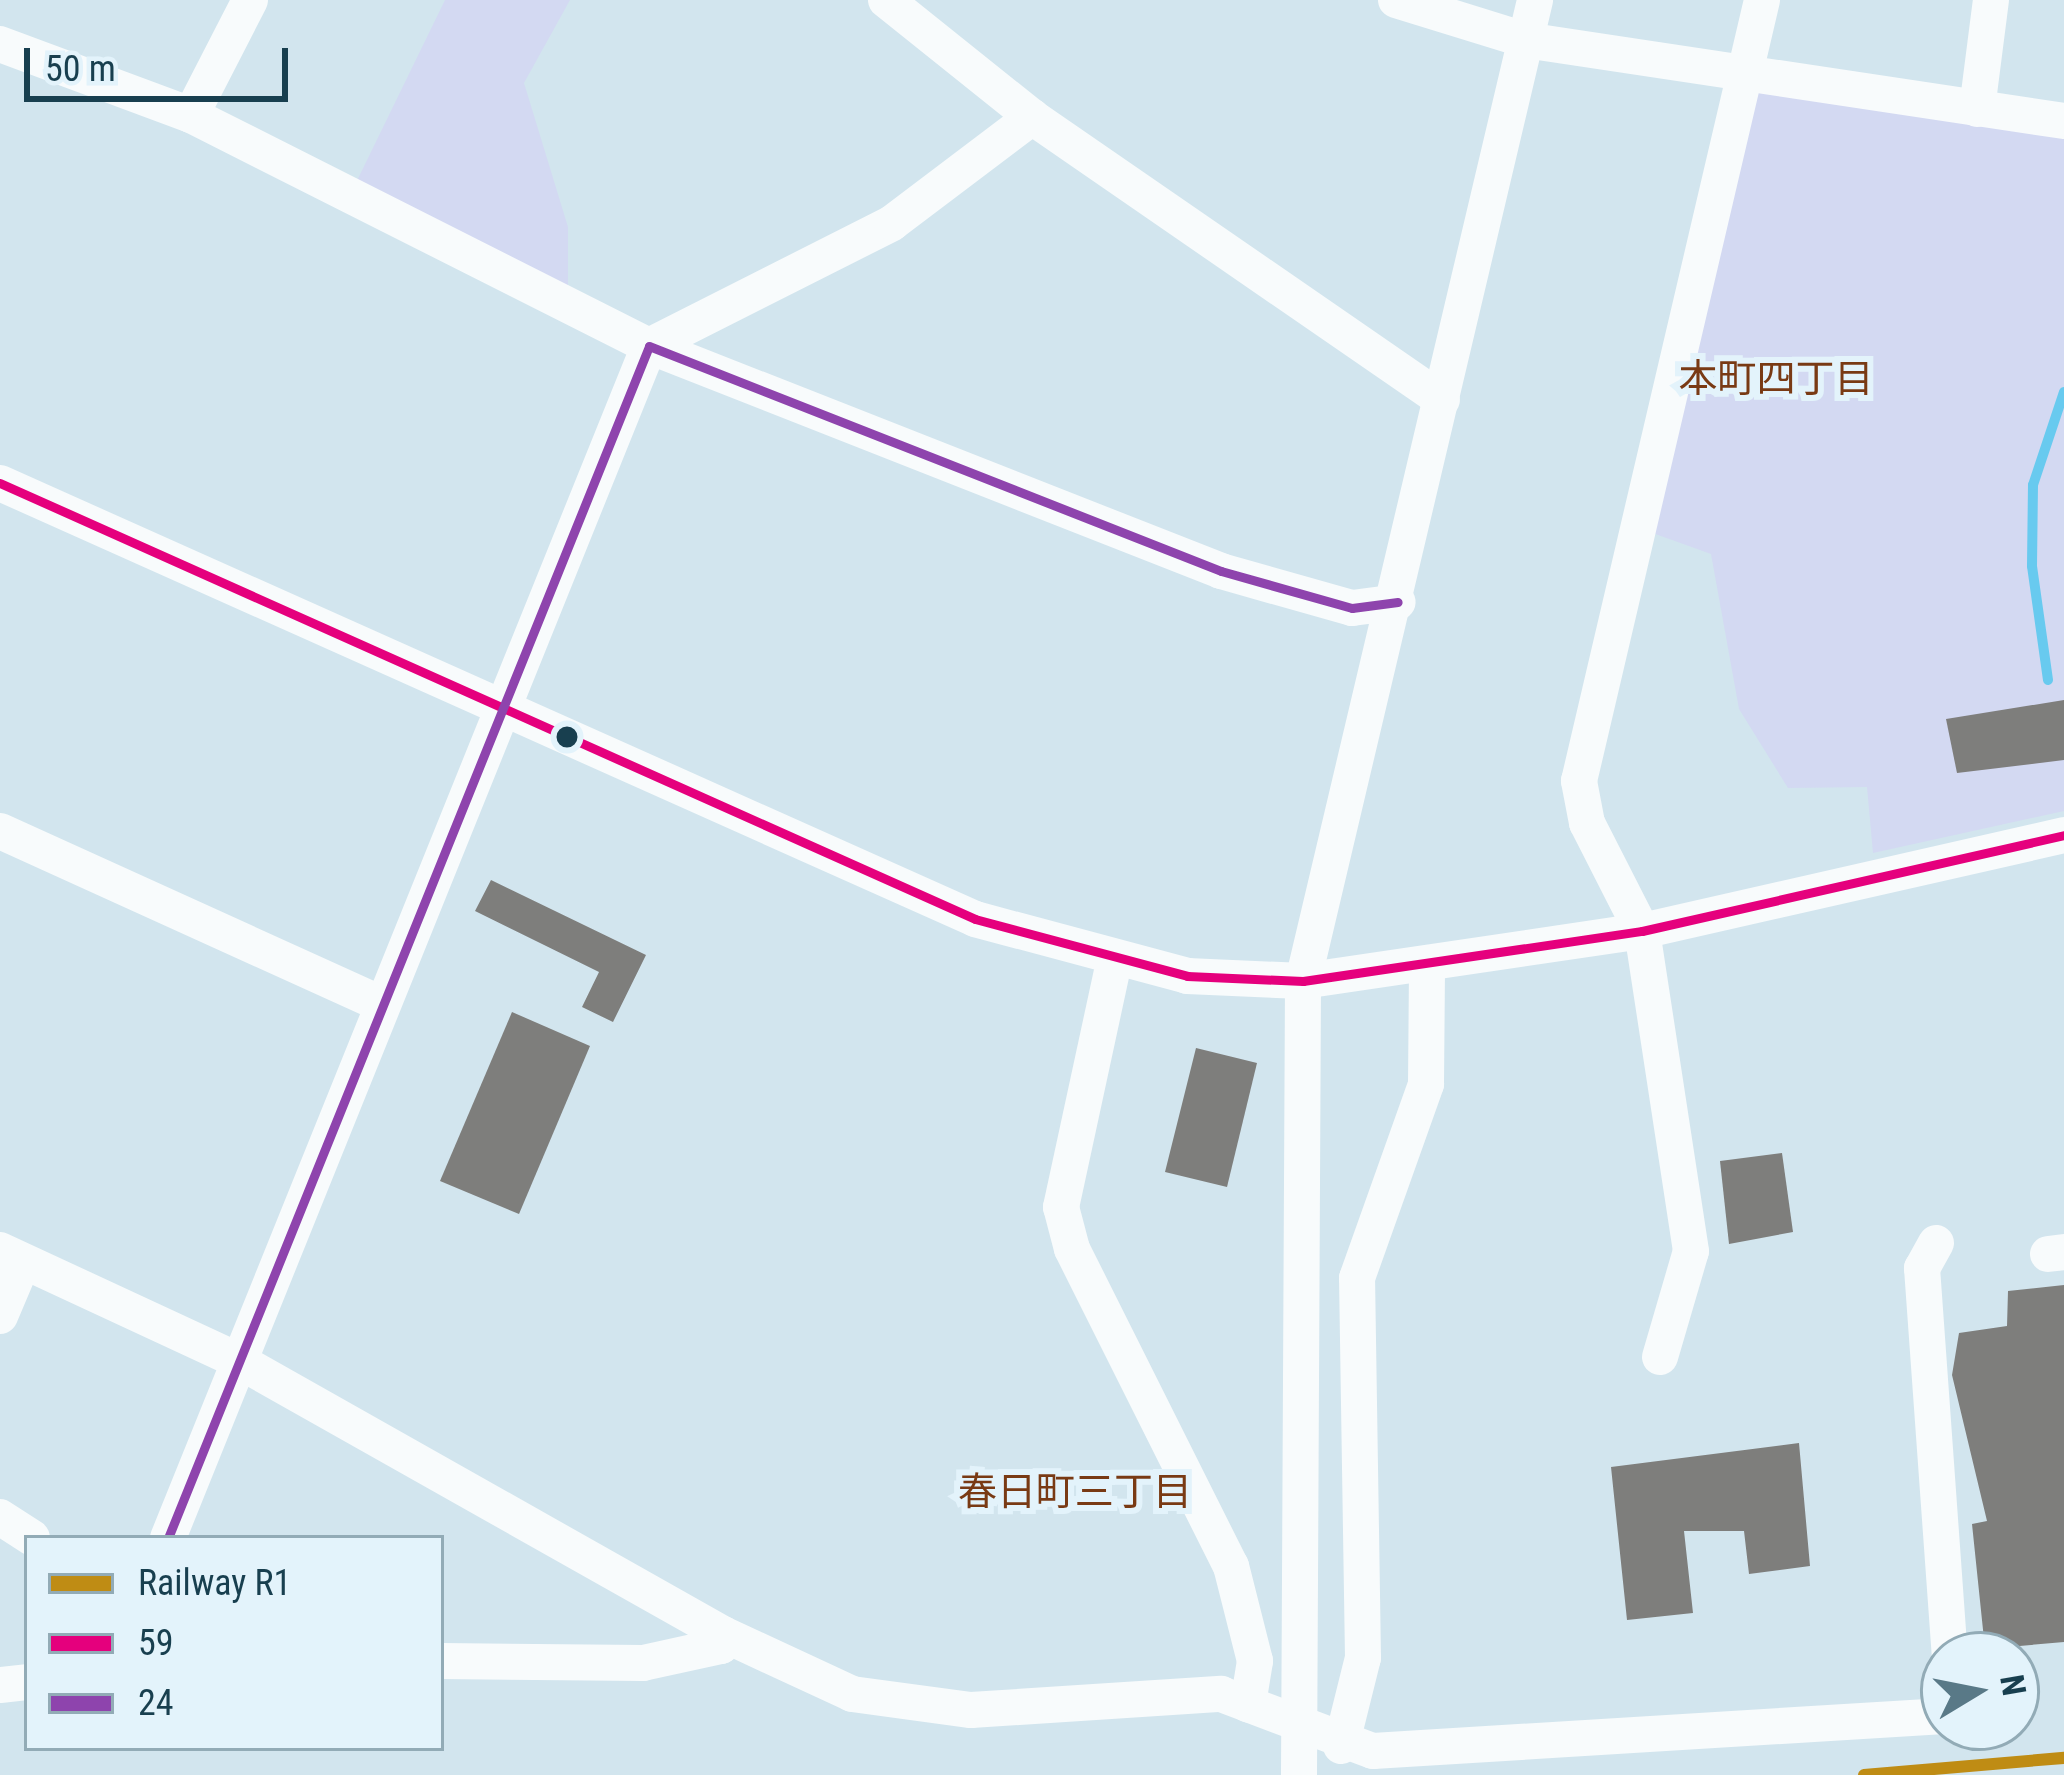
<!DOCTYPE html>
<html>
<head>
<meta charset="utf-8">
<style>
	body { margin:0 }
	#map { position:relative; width:2064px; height:1775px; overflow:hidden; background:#d2e5ee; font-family:"Roboto Condensed","Noto Sans JP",sans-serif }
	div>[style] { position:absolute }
	.green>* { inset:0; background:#d3d9f2 }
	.stream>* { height:10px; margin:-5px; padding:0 5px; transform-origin:5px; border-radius:5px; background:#68caef }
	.building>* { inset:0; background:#7e7e7c }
	.minor>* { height:36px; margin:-18px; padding:0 18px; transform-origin:18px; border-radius:18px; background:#f8fbfc }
	.bus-1>* { height:9px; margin:-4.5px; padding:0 4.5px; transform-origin:4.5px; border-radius:4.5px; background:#e5007d }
	.bus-2>* { height:9px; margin:-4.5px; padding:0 4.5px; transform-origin:4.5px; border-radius:4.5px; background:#8e44ad }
	.rail-1>* { height:12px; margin:-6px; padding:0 6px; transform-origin:6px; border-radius:6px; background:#bf8c14 }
	.dots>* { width:33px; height:33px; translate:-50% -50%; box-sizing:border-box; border:6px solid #e3f3fb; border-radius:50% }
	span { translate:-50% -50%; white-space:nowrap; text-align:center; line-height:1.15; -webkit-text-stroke:12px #e3f3fb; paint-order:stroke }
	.neighbourhood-label { font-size:39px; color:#793a14 }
	.legend { position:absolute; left:24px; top:1535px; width:420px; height:216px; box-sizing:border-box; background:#e3f3fb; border:3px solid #92abb6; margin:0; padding:15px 21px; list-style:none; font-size:36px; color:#183f4f }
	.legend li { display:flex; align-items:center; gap:24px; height:60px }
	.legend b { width:60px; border:3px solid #92abb6 }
	.north { position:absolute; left:1920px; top:1631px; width:120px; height:120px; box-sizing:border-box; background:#e3f3fb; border:3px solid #92abb6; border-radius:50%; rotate:80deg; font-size:33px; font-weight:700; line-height:48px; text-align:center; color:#183f4f }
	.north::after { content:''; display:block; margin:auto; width:42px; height:54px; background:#597987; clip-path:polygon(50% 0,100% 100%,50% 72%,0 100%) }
	.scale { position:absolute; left:24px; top:48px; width:264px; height:54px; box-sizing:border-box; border:6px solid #183f4f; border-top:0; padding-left:15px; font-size:36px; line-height:42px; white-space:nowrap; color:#183f4f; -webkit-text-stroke:9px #e3f3fb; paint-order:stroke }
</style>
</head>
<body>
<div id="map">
	<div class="green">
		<div style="clip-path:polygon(445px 0,570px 0,524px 83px,568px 227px,568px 305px,350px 195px)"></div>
		<div style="clip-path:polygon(1752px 82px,2064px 124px,2064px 811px,1873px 853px,1867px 787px,1788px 788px,1739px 709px,1711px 554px,1647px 531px)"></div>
	</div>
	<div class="stream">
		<div style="left:2048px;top:680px;width:115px;rotate:-98deg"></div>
		<div style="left:2032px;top:566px;width:81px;rotate:-89.3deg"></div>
		<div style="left:2033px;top:485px;width:98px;rotate:-71.6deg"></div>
	</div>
	<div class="building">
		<div style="clip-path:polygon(2064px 700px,2064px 760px,1957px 773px,1946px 719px)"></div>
		<div style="clip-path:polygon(491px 880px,646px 955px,613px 1022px,582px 1007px,599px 972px,475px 911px)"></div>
		<div style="clip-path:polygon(512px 1012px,590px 1046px,519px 1214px,440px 1181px)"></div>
		<div style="clip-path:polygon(1196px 1048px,1257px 1063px,1227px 1187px,1165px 1172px)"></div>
		<div style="clip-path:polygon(1782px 1153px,1793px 1232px,1729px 1244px,1720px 1161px)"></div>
		<div style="clip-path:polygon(2064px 1285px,2064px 1642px,1985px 1649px,1972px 1524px,1987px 1521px,1952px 1375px,1959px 1333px,2007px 1326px,2008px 1291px)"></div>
		<div style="clip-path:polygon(1799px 1443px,1810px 1566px,1749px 1574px,1744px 1531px,1684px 1531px,1693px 1613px,1627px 1620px,1611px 1467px)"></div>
	</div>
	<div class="minor">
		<div style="left:886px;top:0;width:187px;rotate:38.7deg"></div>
		<div style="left:1032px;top:117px;width:498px;rotate:34.6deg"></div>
		<div style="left:1396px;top:0;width:135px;rotate:17.2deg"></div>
		<div style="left:1525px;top:40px;width:545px;rotate:8.55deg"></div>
		<div style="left:0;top:44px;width:204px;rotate:20.4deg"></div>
		<div style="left:191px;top:115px;width:513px;rotate:26.76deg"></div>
		<div style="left:649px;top:346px;width:272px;rotate:-26.8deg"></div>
		<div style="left:892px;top:223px;width:176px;rotate:-37.1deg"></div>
		<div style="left:1977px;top:109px;width:110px;rotate:-82.7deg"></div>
		<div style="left:191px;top:115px;width:129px;rotate:-62.8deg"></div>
		<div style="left:0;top:483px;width:1068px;rotate:24.09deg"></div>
		<div style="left:975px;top:919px;width:220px;rotate:15deg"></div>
		<div style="left:1187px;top:976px;width:116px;rotate:2.5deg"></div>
		<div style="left:1303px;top:981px;width:343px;rotate:-8.4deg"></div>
		<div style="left:1642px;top:931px;width:433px;rotate:-12.8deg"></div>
		<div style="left:0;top:831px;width:418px;rotate:24.4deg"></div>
		<div style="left:1114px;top:962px;width:251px;rotate:102.2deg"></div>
		<div style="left:1061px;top:1207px;width:43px;rotate:75.3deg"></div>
		<div style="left:1072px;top:1249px;width:355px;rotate:63.4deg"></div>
		<div style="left:1231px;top:1566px;width:98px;rotate:75.8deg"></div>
		<div style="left:1255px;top:1661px;width:44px;rotate:99.2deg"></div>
		<div style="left:1936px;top:1243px;width:29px;rotate:119deg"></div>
		<div style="left:1922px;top:1268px;width:388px;rotate:85.9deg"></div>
		<div style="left:0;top:1250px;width:264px;rotate:24.9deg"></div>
		<div style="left:239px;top:1361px;width:556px;rotate:29.43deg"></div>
		<div style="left:723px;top:1634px;width:142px;rotate:24.9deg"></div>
		<div style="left:852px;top:1694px;width:120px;rotate:7.7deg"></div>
		<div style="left:971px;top:1710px;width:251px;rotate:-3.7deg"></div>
		<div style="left:1221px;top:1694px;width:162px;rotate:20.6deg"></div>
		<div style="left:1373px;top:1751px;width:572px;rotate:-3.51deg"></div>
		<div style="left:2048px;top:1254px;width:16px;rotate:-7deg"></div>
		<div style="left:0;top:1316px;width:56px;rotate:-67.1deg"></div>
		<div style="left:1660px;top:1357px;width:110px;rotate:-73.7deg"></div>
		<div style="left:1691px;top:1251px;width:324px;rotate:-98.7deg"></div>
		<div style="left:1642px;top:931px;width:121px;rotate:-117deg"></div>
		<div style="left:1587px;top:823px;width:43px;rotate:-100.8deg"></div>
		<div style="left:1579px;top:781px;width:802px;rotate:-76.81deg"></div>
		<div style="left:0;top:1517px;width:38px;rotate:33deg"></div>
		<div style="left:168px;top:1538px;width:1285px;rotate:-68.02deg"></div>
		<div style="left:649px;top:346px;width:615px;rotate:21.47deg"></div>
		<div style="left:1221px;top:571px;width:136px;rotate:15.8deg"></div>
		<div style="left:1352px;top:608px;width:46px;rotate:-7.4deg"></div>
		<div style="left:441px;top:1661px;width:202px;rotate:0.6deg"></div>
		<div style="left:643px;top:1663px;width:80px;rotate:-12.3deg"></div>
		<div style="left:721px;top:1646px;width:12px;rotate:-81deg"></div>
		<div style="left:0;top:1685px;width:27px;rotate:-6deg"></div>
		<div style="left:1341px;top:1746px;width:91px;rotate:-76deg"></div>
		<div style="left:1363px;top:1658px;width:380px;rotate:-90.9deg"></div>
		<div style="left:1357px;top:1278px;width:206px;rotate:-70.4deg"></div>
		<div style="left:1426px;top:1084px;width:120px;rotate:-89.5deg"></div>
		<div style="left:1299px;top:1775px;width:794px;rotate:-89.71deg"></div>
		<div style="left:1303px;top:981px;width:1008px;rotate:-76.69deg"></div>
	</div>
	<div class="bus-1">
		<div style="left:0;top:483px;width:1068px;rotate:24.09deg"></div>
		<div style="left:975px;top:919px;width:220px;rotate:15deg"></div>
		<div style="left:1187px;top:976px;width:116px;rotate:2.5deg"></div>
		<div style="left:1303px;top:981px;width:343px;rotate:-8.4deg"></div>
		<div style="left:1642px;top:931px;width:433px;rotate:-12.8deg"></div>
	</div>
	<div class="bus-2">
		<div style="left:168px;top:1538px;width:1285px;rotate:-68.02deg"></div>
		<div style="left:649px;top:346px;width:615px;rotate:21.47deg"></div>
		<div style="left:1221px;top:571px;width:136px;rotate:15.8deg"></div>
		<div style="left:1352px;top:608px;width:46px;rotate:-7.4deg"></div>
	</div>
	<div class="rail-1">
		<div style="left:1864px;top:1775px;width:201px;rotate:-4.9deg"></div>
	</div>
	<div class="dots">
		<div style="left:567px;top:737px;background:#183f4f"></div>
	</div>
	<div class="neighbourhood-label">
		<span style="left:1776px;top:379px">本町四丁目</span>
		<span style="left:1075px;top:1492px">春日町三丁目</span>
	</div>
	<ul class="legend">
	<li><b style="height:15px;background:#bf8c14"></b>Railway R1</li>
	<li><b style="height:15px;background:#e5007d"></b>59</li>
	<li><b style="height:15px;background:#8e44ad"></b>24</li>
	</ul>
	<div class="north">N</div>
	<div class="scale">50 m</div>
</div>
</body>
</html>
